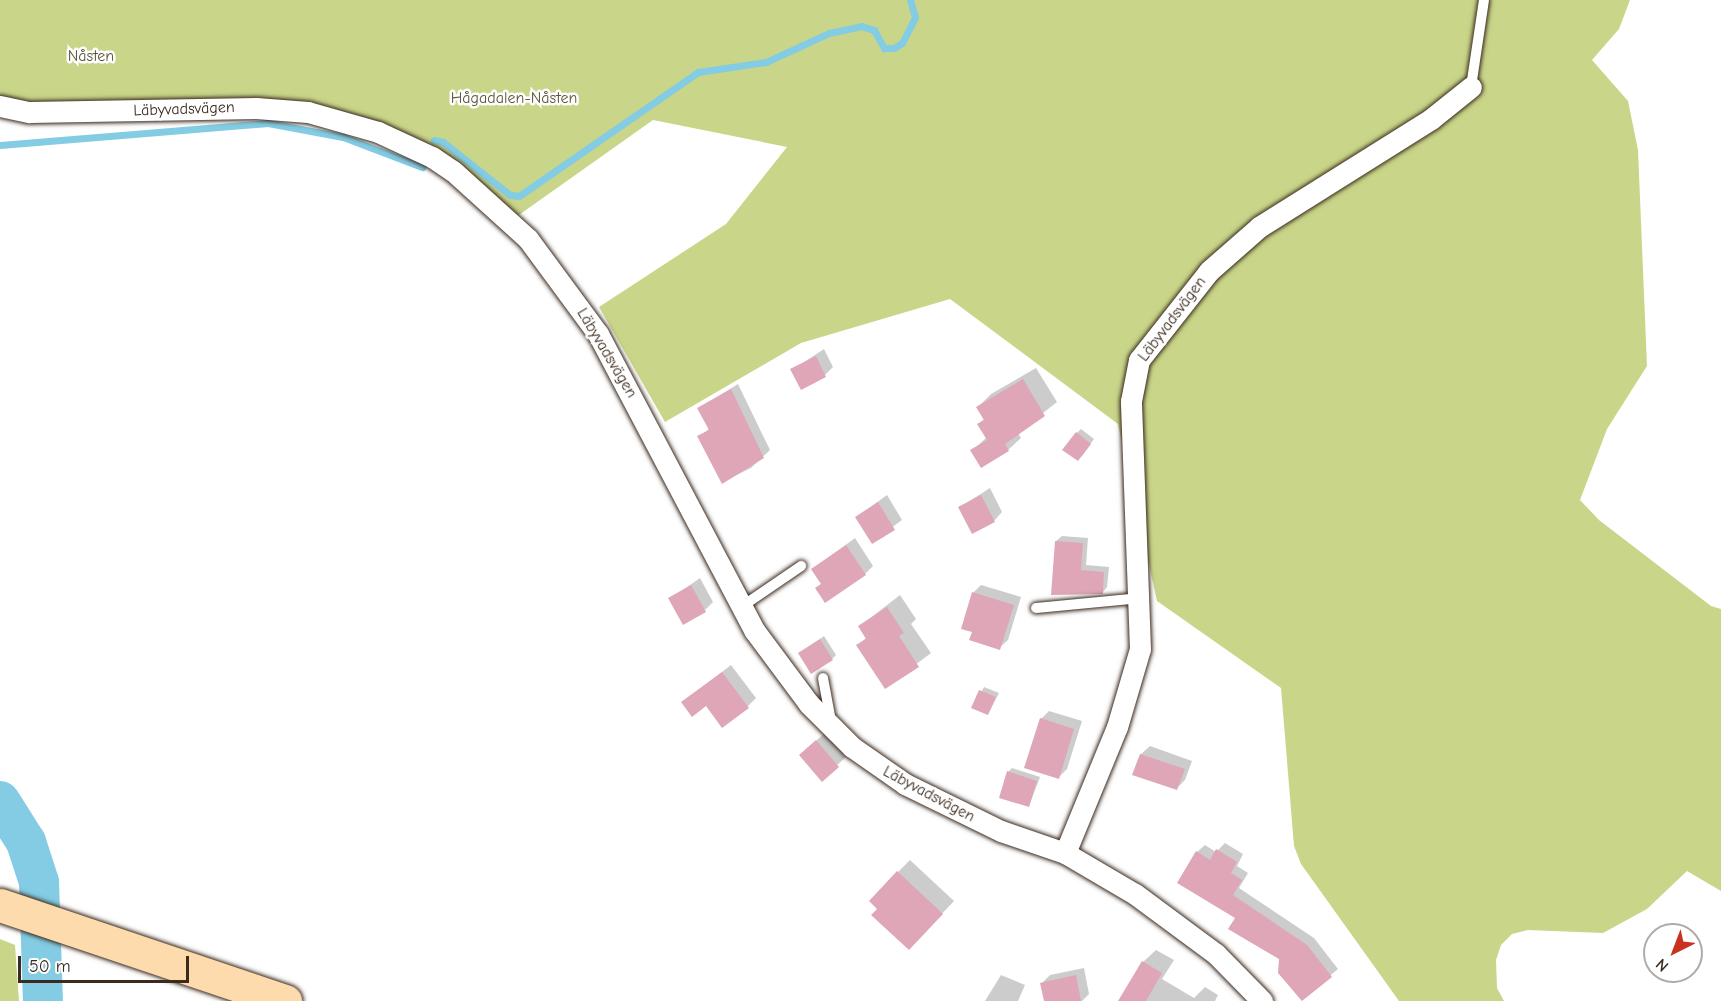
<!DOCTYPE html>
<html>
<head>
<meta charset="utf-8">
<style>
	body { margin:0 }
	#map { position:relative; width:1721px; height:1001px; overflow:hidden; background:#fff; font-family:"Comic Neue",sans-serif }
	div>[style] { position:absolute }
	.green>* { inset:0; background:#c9d689 }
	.shadow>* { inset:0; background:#0003 }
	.stream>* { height:7px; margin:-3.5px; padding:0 3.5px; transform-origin:3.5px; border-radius:3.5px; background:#83cce3 }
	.river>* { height:40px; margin:-20px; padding:0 20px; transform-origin:20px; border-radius:20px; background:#83cce3 }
	.building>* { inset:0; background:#dea6b6 }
	.roads { filter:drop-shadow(0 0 2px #3b2a1e) drop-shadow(0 0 2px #3b2a1e) }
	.service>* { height:10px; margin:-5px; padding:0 5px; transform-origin:5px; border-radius:5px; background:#fff }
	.minor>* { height:21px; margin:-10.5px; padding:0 10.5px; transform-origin:10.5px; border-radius:10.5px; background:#fff }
	.primary>* { height:33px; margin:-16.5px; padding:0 16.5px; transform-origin:16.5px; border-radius:16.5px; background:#fedbac }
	span { translate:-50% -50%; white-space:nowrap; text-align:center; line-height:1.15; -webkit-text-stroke:5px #fff; paint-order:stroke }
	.park-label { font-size:16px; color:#5e5539 }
	.street-label { font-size:16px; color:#3b2a1e }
	.north { position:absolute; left:1643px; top:923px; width:60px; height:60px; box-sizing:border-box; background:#fff; border:2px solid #b1aaa5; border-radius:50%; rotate:222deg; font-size:16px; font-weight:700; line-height:24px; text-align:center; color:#3b2a1e }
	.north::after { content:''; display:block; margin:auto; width:21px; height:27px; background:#c8321e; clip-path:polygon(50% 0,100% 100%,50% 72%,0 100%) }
	.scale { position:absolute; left:18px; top:956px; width:171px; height:27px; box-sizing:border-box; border:3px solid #3b2a1e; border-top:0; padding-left:8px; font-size:18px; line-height:21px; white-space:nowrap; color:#3b2a1e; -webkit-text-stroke:4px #fff; paint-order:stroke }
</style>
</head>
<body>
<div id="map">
	<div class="green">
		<div style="clip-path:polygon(0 0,1630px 0,1619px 29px,1592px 60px,1628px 101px,1638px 150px,1647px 366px,1607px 429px,1580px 500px,1599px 520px,1711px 606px,1721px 609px,1721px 891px,1687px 871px,1647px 909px,1603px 933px,1528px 930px,1512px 934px,1501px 945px,1496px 960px,1497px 988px,1504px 1001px,1399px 1001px,1301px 864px,1294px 846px,1281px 688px,1157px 601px,1118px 424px,950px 299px,801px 343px,665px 422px,599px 307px,726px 224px,787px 147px,653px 120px,509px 222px,442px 166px,330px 122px,163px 112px,68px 122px,0 111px)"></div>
		<div style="clip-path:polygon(0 939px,15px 945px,19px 1001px,0 1001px)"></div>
	</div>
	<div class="shadow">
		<div style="clip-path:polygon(824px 349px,833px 367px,825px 375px,792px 370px)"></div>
		<div style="clip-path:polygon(1036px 368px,1057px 402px,1018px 433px,1021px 438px,1008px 450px,972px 451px,987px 437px,979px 424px,985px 418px,978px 407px,991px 394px)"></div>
		<div style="clip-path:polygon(738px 384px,770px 450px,751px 468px,722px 482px,699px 437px,710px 428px,699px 408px)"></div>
		<div style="clip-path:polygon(1081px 429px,1094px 439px,1082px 456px,1077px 433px)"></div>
		<div style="clip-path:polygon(990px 488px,1002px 512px,994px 521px,960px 507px)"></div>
		<div style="clip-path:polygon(887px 495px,902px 520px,872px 542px,857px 517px)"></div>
		<div style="clip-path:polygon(1062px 536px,1088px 538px,1086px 565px,1109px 567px,1107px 587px,1102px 593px,1052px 593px,1056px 541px)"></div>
		<div style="clip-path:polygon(855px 538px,873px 566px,865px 574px,817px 588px,822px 583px,813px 569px)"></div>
		<div style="clip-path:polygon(700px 578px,713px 602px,705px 610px,670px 599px)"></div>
		<div style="clip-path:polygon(981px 585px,1021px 597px,1008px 640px,999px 648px,974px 631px,973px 593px)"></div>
		<div style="clip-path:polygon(900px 595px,916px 619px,911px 624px,931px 653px,886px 687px,858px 645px,867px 637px,860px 626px)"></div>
		<div style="clip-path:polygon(824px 636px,836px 655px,832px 659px,800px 653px)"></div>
		<div style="clip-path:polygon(731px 665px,756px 698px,748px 706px,683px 702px)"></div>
		<div style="clip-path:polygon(984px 687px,999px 693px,988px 714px,973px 707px)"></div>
		<div style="clip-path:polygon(1049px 711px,1082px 721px,1067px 769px,1059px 777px,1041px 719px)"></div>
		<div style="clip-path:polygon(825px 733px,846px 757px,822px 779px,809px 747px)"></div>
		<div style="clip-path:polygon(1150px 746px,1192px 761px,1185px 780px,1177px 788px,1134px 774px,1141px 754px)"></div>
		<div style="clip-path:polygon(1012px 768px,1040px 777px,1029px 806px,1008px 772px)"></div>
		<div style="clip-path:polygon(1225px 843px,1243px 854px,1237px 866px,1248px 873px,1239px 888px,1314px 938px,1338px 969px,1301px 1000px,1279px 973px,1281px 958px,1237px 918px,1197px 852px,1205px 845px,1216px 852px)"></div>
		<div style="clip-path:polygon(910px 860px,954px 901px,921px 936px,879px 909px,898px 872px)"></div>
		<div style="clip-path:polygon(1156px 950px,1174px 960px,1162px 979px,1194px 998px,1205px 987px,1218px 995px,1215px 1001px,1120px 1001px,1143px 962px)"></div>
		<div style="clip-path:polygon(1084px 968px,1089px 994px,1082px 1001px,1046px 1001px,1042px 983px,1050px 975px)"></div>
		<div style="clip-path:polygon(1001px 975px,1025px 985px,1018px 1001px,985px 1001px)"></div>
	</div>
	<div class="stream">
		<div style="left:434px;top:140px;width:9px;rotate:13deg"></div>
		<div style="left:443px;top:142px;width:85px;rotate:38.3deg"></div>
		<div style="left:510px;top:195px;width:9px;rotate:6deg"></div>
		<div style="left:519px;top:196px;width:218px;rotate:-34.7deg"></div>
		<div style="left:698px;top:72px;width:69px;rotate:-8.4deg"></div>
		<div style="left:766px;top:62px;width:69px;rotate:-24.7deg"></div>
		<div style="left:829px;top:33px;width:33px;rotate:-12deg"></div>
		<div style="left:861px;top:26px;width:14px;rotate:17deg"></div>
		<div style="left:874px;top:30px;width:21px;rotate:61deg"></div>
		<div style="left:884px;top:48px;width:10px"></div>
		<div style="left:894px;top:48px;width:9px;rotate:-32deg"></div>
		<div style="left:902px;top:43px;width:29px;rotate:-63deg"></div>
		<div style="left:915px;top:17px;width:18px;rotate:-106deg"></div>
		<div style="left:0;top:145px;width:269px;rotate:-4.7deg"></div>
		<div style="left:268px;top:123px;width:76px;rotate:10.6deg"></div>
		<div style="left:343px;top:137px;width:85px;rotate:20.8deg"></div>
	</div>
	<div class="river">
		<div style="left:0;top:801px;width:49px;rotate:57.6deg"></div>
		<div style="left:26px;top:842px;width:42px;rotate:72deg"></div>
		<div style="left:39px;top:882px;width:119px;rotate:88.1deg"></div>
	</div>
	<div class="building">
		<div style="clip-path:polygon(816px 356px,826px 377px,801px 390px,790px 369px)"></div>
		<div style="clip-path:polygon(1023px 379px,1045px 416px,1005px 444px,1009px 451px,981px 468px,970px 450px,987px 440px,977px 424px,984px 420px,976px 407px)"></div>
		<div style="clip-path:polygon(731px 389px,764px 458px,722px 484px,697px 436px,709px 430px,697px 408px)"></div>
		<div style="clip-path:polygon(1076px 432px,1091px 444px,1078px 461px,1062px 450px)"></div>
		<div style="clip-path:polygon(981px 495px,995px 522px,972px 534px,958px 507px)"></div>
		<div style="clip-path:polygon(878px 502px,895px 530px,872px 544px,855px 517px)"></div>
		<div style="clip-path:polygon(1055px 541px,1083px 543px,1081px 570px,1104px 572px,1103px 594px,1051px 595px)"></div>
		<div style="clip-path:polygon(846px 545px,866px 575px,825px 603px,815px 588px,821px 584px,811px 569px)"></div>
		<div style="clip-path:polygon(691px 585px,706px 612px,683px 625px,668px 598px)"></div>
		<div style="clip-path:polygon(972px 592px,1014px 605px,1000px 650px,969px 640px,972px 632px,961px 629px)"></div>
		<div style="clip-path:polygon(887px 607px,904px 633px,899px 636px,919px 667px,885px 689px,856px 645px,866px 639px,858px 626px)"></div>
		<div style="clip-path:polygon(820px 639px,833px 660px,811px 674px,798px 653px)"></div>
		<div style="clip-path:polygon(722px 672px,749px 708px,722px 728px,706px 706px,692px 717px,681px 702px)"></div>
		<div style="clip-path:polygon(979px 690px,996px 697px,988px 715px,971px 708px)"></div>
		<div style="clip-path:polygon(1040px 718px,1074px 729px,1059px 779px,1024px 768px)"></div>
		<div style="clip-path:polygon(816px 740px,839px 767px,822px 782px,799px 755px)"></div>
		<div style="clip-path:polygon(1140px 754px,1185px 769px,1177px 790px,1132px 775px)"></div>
		<div style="clip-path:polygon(1007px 771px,1037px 781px,1029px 807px,999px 798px)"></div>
		<div style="clip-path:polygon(1216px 849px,1237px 862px,1231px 873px,1242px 880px,1233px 895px,1307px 945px,1332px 977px,1302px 1001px,1278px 973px,1279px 959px,1228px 929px,1235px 918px,1177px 883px,1196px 851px,1210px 860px)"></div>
		<div style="clip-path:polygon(897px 871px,943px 914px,909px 950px,871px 915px,877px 909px,869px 901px)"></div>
		<div style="clip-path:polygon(1142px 961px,1162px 973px,1146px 1001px,1118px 1001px)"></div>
		<div style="clip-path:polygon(1076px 975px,1081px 1001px,1044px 1001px,1040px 983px)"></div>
	</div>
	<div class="roads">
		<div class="service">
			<div style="left:1471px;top:87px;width:88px;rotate:-81.5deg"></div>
			<div style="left:741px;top:607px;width:73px;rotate:-34.3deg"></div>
			<div style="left:1036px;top:608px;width:103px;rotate:-5.5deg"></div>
			<div style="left:823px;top:678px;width:44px;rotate:79.5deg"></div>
		</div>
		<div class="minor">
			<div style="left:0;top:106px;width:30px;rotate:12deg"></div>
			<div style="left:29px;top:112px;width:227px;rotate:-1deg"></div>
			<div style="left:256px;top:108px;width:52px;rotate:4.4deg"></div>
			<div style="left:308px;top:112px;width:73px;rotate:15.9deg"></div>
			<div style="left:378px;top:132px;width:60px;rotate:24.8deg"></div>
			<div style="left:432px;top:157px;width:25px;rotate:34deg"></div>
			<div style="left:453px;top:171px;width:101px;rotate:42.2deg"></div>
			<div style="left:528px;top:239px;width:118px;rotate:53.6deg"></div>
			<div style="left:598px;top:334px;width:335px;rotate:62.2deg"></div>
			<div style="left:754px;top:630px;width:92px;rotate:53.4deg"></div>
			<div style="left:809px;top:704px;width:61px;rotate:45deg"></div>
			<div style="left:852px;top:747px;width:65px;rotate:34.9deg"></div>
			<div style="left:905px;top:784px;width:107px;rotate:26.1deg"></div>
			<div style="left:1001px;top:831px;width:68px;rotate:19deg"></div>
			<div style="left:1065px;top:853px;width:81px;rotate:30.4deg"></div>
			<div style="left:1135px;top:894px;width:101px;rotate:36.5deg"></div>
			<div style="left:1216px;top:954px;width:66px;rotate:45.6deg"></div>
			<div style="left:1065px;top:853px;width:136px;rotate:-67.6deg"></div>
			<div style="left:1117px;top:727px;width:81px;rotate:-73.6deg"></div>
			<div style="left:1140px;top:649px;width:248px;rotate:-92.1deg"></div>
			<div style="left:1131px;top:401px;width:42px;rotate:-79deg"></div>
			<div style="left:1139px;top:360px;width:113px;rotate:-51.8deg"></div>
			<div style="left:1209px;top:271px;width:67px;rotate:-41.3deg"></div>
			<div style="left:1259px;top:227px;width:203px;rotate:-32.1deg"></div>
			<div style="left:1431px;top:119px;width:51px;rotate:-38.7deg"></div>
		</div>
		<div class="primary">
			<div style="left:0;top:905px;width:301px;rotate:18.6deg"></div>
		</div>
	</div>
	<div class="park-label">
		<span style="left:91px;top:56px">Nåsten</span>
		<span style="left:514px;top:98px">Hågadalen-Nåsten</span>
	</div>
	<div class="street-label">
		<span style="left:184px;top:109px;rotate:-2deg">Läbyvadsvägen</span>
		<span style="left:1172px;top:319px;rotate:-53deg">Läbyvadsvägen</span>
		<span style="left:607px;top:353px;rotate:59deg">Läbyvadsvägen</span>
		<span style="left:929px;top:794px;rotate:28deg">Läbyvadsvägen</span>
	</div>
	<div class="north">N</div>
	<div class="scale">50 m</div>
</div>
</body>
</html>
